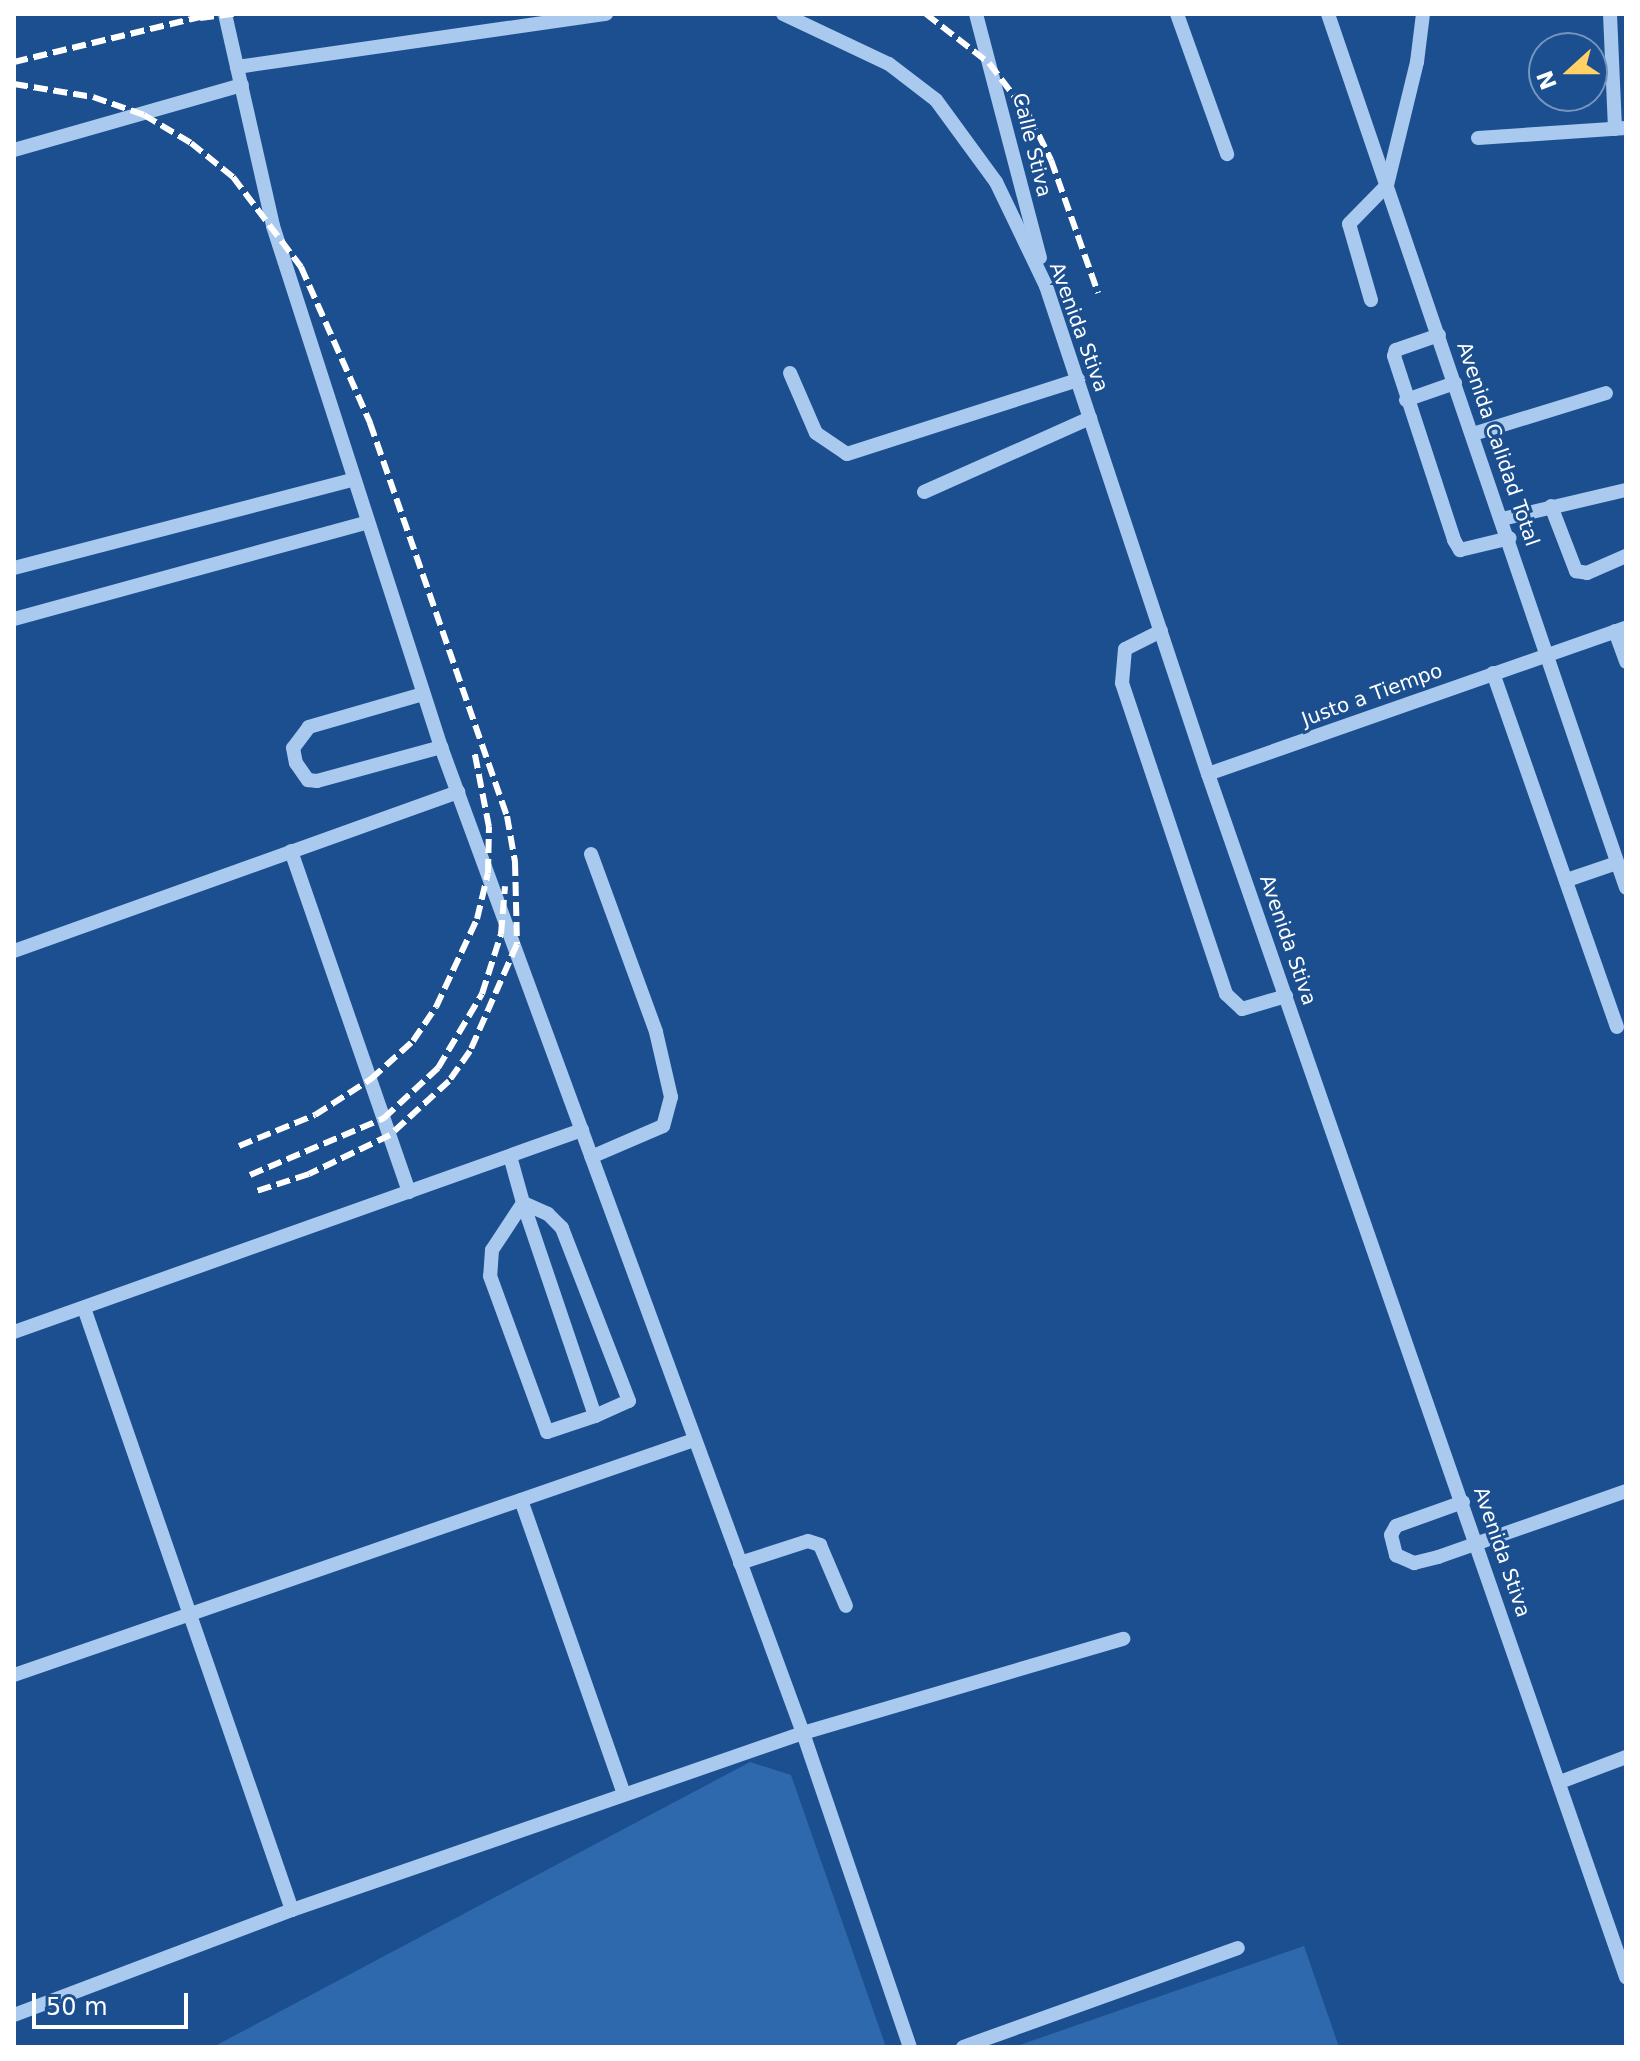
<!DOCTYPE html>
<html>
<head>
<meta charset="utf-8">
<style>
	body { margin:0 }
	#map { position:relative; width:1640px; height:2061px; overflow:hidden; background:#1b4f8f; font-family:"DejaVu Sans",sans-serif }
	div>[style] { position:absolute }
	.green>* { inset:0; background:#2e69ad }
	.minor>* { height:14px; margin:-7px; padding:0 7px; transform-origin:7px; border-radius:7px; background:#a9c9ee }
	.rail>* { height:6px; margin-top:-3px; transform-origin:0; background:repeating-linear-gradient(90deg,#fff 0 14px,transparent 0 20px) }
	span { translate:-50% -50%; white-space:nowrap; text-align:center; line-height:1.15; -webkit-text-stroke:6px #1b4f8f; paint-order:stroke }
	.street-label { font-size:20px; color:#fff }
	.frame { position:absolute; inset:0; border:16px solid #fff; pointer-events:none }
	.north { position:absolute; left:1528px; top:32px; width:80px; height:80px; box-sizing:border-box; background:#1b4f8f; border:2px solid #7695bc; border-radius:50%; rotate:249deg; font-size:22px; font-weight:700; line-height:32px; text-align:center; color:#fff }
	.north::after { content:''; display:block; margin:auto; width:28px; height:36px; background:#ffd166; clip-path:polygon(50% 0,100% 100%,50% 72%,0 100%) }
	.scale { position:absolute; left:32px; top:1993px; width:156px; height:36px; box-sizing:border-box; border:4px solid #fff; border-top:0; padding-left:10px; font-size:24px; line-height:28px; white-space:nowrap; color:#fff; -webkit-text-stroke:6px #1b4f8f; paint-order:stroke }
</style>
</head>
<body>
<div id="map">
	<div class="green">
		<div style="clip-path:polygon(750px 1762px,791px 1775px,886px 2047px,213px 2047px)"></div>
		<div style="clip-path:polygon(1304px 1946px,1339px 2047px,1014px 2047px)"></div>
	</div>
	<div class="minor">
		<div style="left:225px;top:14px;width:54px;rotate:77.2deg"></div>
		<div style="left:237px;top:67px;width:373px;rotate:-8.2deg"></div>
		<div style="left:783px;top:14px;width:117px;rotate:25.3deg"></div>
		<div style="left:889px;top:64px;width:59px;rotate:37.5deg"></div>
		<div style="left:936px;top:100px;width:102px;rotate:53.8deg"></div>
		<div style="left:996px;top:182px;width:115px;rotate:64.3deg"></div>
		<div style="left:1046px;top:286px;width:514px;rotate:71.64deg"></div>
		<div style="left:1208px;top:774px;width:1274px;rotate:70.84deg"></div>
		<div style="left:976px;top:14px;width:252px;rotate:75.3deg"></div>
		<div style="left:1177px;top:14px;width:149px;rotate:70.3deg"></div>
		<div style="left:1328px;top:14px;width:923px;rotate:71.17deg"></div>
		<div style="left:1610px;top:14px;width:115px;rotate:87.5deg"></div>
		<div style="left:237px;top:67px;width:163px;rotate:77.2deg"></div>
		<div style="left:273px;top:226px;width:547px;rotate:72.13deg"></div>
		<div style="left:441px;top:747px;width:1050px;rotate:69.84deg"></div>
		<div style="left:803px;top:1733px;width:332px;rotate:71.2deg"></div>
		<div style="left:1478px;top:138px;width:148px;rotate:-3.9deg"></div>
		<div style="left:14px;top:150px;width:237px;rotate:-15.9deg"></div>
		<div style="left:1371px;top:300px;width:79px;rotate:-106.1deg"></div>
		<div style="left:1349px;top:224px;width:54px;rotate:-45.7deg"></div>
		<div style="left:1387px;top:185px;width:127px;rotate:-76.3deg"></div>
		<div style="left:1417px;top:62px;width:48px;rotate:-82.9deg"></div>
		<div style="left:1439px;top:335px;width:46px;rotate:160.8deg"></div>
		<div style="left:1396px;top:350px;width:6px;rotate:108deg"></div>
		<div style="left:1394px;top:356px;width:194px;rotate:71.9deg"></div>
		<div style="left:1454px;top:540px;width:12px;rotate:59deg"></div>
		<div style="left:1460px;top:550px;width:51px;rotate:-13.5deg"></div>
		<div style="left:790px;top:373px;width:65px;rotate:66.6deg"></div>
		<div style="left:816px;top:433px;width:37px;rotate:34deg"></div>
		<div style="left:847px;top:454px;width:243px;rotate:-17.8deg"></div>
		<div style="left:1406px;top:400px;width:52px;rotate:-19.1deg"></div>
		<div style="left:1473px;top:434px;width:139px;rotate:-17.1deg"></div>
		<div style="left:924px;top:492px;width:182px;rotate:-24deg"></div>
		<div style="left:1551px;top:506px;width:70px;rotate:69deg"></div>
		<div style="left:1576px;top:571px;width:11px;rotate:10deg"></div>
		<div style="left:1587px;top:573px;width:43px;rotate:-23.6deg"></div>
		<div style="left:1502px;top:519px;width:127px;rotate:-13.2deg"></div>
		<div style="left:14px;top:568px;width:349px;rotate:-14.6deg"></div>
		<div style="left:14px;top:619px;width:365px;rotate:-15.3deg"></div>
		<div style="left:1161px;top:631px;width:40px;rotate:153.4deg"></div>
		<div style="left:1125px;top:649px;width:34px;rotate:95deg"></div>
		<div style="left:1122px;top:683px;width:328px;rotate:71.5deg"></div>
		<div style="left:1226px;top:994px;width:22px;rotate:43deg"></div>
		<div style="left:1242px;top:1009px;width:46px;rotate:-16.5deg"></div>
		<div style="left:1615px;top:631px;width:33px;rotate:70deg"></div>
		<div style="left:1493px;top:673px;width:375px;rotate:70.7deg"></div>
		<div style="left:423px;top:694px;width:119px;rotate:163.9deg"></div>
		<div style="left:309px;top:727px;width:26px;rotate:127deg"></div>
		<div style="left:293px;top:748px;width:15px;rotate:79deg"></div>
		<div style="left:296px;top:763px;width:21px;rotate:55deg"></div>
		<div style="left:308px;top:780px;width:9px;rotate:6deg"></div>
		<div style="left:317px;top:781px;width:129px;rotate:-15.3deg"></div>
		<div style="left:1208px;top:774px;width:443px;rotate:-19.3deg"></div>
		<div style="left:291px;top:851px;width:361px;rotate:70.9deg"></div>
		<div style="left:591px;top:854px;width:189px;rotate:69.9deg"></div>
		<div style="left:656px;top:1032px;width:67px;rotate:77deg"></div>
		<div style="left:671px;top:1097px;width:30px;rotate:105deg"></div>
		<div style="left:663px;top:1126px;width:78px;rotate:156.7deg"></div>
		<div style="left:1567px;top:880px;width:53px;rotate:-18.8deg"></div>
		<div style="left:14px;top:951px;width:472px;rotate:-19.7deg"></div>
		<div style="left:510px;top:1156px;width:49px;rotate:74.5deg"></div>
		<div style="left:523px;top:1203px;width:225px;rotate:71.3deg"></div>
		<div style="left:595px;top:1416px;width:37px;rotate:-24deg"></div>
		<div style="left:629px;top:1401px;width:186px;rotate:-111.2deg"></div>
		<div style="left:562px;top:1228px;width:20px;rotate:-135deg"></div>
		<div style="left:548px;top:1214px;width:27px;rotate:-156deg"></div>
		<div style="left:523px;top:1203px;width:56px;rotate:123.4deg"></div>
		<div style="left:492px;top:1250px;width:26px;rotate:94deg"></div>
		<div style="left:490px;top:1276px;width:166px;rotate:69.9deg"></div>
		<div style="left:547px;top:1432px;width:51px;rotate:-18.4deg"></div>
		<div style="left:84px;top:1308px;width:637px;rotate:70.94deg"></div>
		<div style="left:292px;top:1910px;width:541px;rotate:-19.11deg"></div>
		<div style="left:803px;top:1733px;width:334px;rotate:-16.4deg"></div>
		<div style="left:14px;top:1332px;width:603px;rotate:-19.58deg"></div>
		<div style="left:521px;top:1500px;width:312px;rotate:70.7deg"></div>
		<div style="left:1463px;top:1502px;width:71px;rotate:160.3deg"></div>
		<div style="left:1396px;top:1526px;width:10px;rotate:119deg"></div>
		<div style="left:1391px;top:1535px;width:21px;rotate:76deg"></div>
		<div style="left:1396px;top:1555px;width:20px;rotate:24deg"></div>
		<div style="left:1414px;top:1563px;width:25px;rotate:-14deg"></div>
		<div style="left:1438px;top:1557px;width:199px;rotate:-19.3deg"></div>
		<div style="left:740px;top:1563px;width:71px;rotate:-17.9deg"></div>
		<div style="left:808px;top:1541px;width:13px;rotate:18deg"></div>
		<div style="left:820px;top:1545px;width:66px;rotate:66.9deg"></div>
		<div style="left:14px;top:1675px;width:719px;rotate:-19.06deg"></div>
		<div style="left:1560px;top:1782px;width:71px;rotate:-20.7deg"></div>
		<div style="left:14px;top:2015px;width:297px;rotate:-20.7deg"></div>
		<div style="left:963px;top:2047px;width:292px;rotate:-19.8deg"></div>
	</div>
	<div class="rail">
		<div style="left:926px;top:14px;width:80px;rotate:37.9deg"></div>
		<div style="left:989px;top:63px;width:68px;rotate:52.8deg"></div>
		<div style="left:1030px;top:117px;width:48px;rotate:64deg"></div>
		<div style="left:1051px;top:160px;width:141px;rotate:70.5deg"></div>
		<div style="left:200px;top:18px;width:34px;rotate:-7deg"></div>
		<div style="left:14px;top:62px;width:204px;rotate:-13.6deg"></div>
		<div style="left:14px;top:84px;width:80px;rotate:9.3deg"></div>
		<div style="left:93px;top:97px;width:54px;rotate:19.4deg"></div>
		<div style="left:144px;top:115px;width:55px;rotate:30.8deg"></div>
		<div style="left:191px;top:143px;width:54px;rotate:39deg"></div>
		<div style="left:233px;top:177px;width:113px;rotate:52.9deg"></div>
		<div style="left:301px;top:267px;width:171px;rotate:66.1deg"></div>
		<div style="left:370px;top:423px;width:416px;rotate:70.8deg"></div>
		<div style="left:507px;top:816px;width:47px;rotate:80.1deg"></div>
		<div style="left:515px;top:862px;width:82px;rotate:88.6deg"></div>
		<div style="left:517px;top:944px;width:117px;rotate:113.7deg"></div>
		<div style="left:470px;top:1051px;width:37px;rotate:125deg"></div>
		<div style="left:449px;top:1081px;width:80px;rotate:137.5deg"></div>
		<div style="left:390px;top:1135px;width:90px;rotate:154.3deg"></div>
		<div style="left:309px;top:1174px;width:58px;rotate:161.9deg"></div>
		<div style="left:239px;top:1146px;width:82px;rotate:-22.2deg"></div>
		<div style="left:315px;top:1115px;width:67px;rotate:-32.7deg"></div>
		<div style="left:371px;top:1079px;width:57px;rotate:-42.1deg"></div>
		<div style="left:413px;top:1041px;width:41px;rotate:-55.9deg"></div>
		<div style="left:436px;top:1007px;width:97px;rotate:-65deg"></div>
		<div style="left:477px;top:919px;width:47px;rotate:-76.6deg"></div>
		<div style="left:488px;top:873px;width:46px;rotate:-88.8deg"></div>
		<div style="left:489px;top:827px;width:78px;rotate:-101deg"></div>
		<div style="left:250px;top:1175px;width:146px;rotate:-23deg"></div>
		<div style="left:384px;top:1118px;width:74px;rotate:-42.8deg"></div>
		<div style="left:438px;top:1068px;width:86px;rotate:-59.3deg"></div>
		<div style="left:482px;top:994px;width:63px;rotate:-72.4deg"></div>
		<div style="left:501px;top:934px;width:48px;rotate:-85.2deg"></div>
	</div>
	<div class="street-label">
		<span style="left:1032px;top:145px;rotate:76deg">Calle Stiva</span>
		<span style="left:1079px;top:327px;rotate:70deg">Avenida Stiva</span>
		<span style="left:1498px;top:444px;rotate:71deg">Avenida Calidad Total</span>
		<span style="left:1372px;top:695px;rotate:-20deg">Justo a Tiempo</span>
		<span style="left:1288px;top:940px;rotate:71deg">Avenida Stiva</span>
		<span style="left:1502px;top:1552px;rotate:71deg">Avenida Stiva</span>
	</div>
	<div class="frame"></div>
	<div class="north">N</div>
	<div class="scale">50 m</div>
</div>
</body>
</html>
